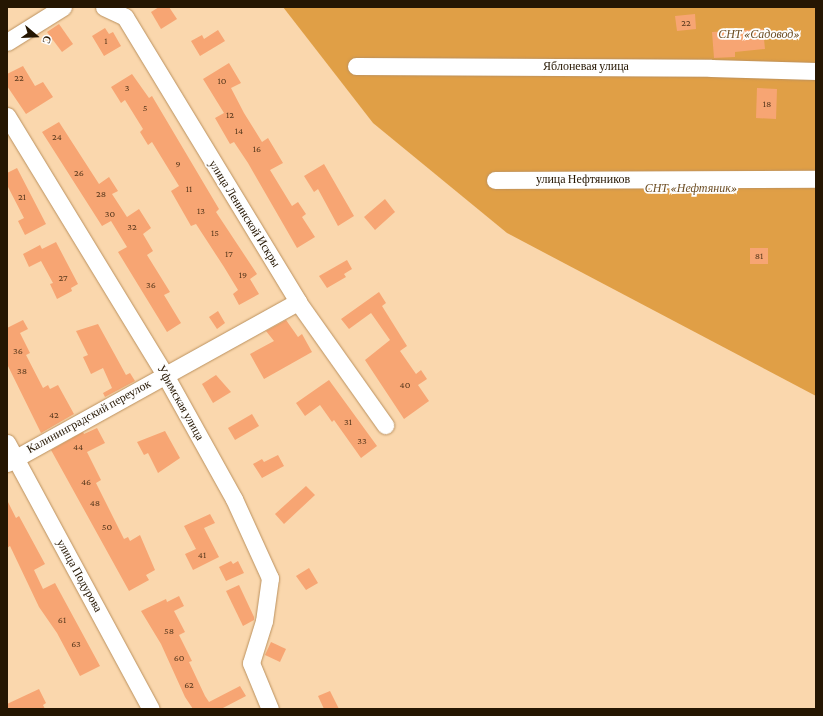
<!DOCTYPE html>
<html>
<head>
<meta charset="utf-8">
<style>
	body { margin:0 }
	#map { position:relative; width:823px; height:716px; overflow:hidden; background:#fad7ad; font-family:"Crimson Pro",serif }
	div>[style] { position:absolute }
	.green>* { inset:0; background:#e09f46 }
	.building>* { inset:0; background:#f7a573 }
	.roads { filter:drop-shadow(0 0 1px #bb915e) drop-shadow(0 0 1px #bb915e) }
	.minor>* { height:17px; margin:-8.5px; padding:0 8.5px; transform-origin:8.5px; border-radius:8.5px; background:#fff }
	span { translate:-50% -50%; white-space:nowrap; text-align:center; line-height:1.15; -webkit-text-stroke:3.5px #fefefe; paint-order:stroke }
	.number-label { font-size:10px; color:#5a3a1e }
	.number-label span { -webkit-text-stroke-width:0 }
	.park-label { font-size:12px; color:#6d4e24; font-style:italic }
	.street-label { font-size:12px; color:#251602 }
	.frame { position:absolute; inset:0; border:8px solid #251602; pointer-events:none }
	.north { position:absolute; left:16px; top:16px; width:40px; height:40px; -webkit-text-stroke:3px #fefefe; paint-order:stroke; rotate:109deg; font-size:11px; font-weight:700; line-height:16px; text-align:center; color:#251602 }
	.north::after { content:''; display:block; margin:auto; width:14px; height:18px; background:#251602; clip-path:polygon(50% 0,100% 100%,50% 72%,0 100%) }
</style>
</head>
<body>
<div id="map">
	<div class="green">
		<div style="clip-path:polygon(283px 7px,816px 7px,816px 396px,507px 233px,373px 123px)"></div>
	</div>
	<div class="building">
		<div style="clip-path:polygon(159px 7px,169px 7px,177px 19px,161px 29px,151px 12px)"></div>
		<div style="clip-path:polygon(695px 14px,696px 29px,677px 31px,675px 16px)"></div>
		<div style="clip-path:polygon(59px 24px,73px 44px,62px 52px,47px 32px)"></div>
		<div style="clip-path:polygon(105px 28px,109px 34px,113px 32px,121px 46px,104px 56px,92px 36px)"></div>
		<div style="clip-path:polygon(763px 29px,765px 49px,735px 52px,735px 57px,714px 58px,712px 32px)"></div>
		<div style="clip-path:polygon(218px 30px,225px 41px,200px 56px,191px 41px,202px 35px,204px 39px)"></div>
		<div style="clip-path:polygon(229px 63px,241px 83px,231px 88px,244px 113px,262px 142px,268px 138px,283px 163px,270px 170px,292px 206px,298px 202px,306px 214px,302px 217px,315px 237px,297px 248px,248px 163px,234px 142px,230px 144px,215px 118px,224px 113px,203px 79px)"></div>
		<div style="clip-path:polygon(23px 66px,35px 86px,43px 82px,53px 97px,26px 114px,7px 86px,7px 74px)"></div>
		<div style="clip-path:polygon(132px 74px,149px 98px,152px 96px,219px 209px,216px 212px,257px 274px,250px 279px,259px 294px,239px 305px,233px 294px,238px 290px,224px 267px,196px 224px,191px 226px,171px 191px,179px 186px,152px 142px,148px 145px,140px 132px,143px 129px,125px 100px,121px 103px,111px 87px)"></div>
		<div style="clip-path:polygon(757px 88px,777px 89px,776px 119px,756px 118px)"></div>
		<div style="clip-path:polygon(59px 122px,99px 184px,109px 177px,118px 191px,112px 194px,127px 217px,139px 209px,151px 228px,143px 234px,153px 251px,147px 255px,170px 292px,164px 295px,181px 323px,167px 332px,118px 252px,127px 247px,111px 221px,102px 226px,42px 132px)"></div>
		<div style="clip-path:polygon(324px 164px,354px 216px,338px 226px,318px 189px,314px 192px,304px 176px)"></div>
		<div style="clip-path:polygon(17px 168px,46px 224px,25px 235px,18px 221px,24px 218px,7px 185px,7px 173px)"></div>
		<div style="clip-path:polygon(385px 199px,395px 212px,375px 230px,364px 217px)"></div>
		<div style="clip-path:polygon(56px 242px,78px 284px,71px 288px,72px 291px,57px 299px,50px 284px,53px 283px,41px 261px,29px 267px,23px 254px,40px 245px,42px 249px)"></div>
		<div style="clip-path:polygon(750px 248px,768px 248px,768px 264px,750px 264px)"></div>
		<div style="clip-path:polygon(347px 260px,352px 269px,344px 274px,346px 277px,327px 288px,319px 276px)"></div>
		<div style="clip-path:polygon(379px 292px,386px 303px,382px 306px,407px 346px,400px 351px,416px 374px,421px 370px,427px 379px,418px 385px,429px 401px,404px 419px,365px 360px,390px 340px,371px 313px,349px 329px,341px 319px)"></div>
		<div style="clip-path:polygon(218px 311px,225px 323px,217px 329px,209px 317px)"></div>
		<div style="clip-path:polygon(23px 320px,28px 329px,20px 333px,30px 353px,26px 355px,43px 388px,48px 385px,50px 389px,58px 385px,74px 414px,41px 433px,7px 364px,7px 328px)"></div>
		<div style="clip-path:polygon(286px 320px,298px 337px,302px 334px,312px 352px,264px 379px,250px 354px,274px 341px,266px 331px)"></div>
		<div style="clip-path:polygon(98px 324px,126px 375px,130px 373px,135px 381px,105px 397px,103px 393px,112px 388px,103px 368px,91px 374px,83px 357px,88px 355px,76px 331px)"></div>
		<div style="clip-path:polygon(216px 375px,231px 392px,213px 403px,202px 384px)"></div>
		<div style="clip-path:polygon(329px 380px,377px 446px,361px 458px,334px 420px,332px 422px,320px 405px,305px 416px,296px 403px)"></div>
		<div style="clip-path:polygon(252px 414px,259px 426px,235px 440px,228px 428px)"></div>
		<div style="clip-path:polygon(97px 428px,105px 443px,87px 452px,101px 480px,96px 483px,124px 539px,128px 537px,130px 541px,140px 535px,155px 570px,146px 575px,149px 580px,129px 591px,51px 450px,83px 432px,84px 434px)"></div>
		<div style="clip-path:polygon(165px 431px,180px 458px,158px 473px,148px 453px,144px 455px,137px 442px)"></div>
		<div style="clip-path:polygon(278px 455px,284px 466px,262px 478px,253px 464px,262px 459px,264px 462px)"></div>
		<div style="clip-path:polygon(306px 486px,315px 495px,284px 524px,275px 514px)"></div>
		<div style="clip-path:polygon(7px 500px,16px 518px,19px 516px,45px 564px,34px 570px,43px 589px,55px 583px,100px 666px,80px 676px,57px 633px,39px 607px,10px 546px,7px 548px)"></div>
		<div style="clip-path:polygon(210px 514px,215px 523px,204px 528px,219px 557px,193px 570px,185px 554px,196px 549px,184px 526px)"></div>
		<div style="clip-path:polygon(231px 561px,233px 564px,238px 561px,244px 573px,226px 581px,219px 567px)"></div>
		<div style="clip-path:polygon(309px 568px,318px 583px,306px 590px,296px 576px)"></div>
		<div style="clip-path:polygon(239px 585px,254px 617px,254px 620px,243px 626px,226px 591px)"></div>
		<div style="clip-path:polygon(179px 596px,184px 606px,174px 611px,185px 632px,179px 635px,192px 661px,189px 662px,205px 696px,209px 702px,240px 686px,246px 696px,221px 709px,193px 709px,185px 697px,161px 644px,141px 611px,166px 599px,167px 602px)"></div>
		<div style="clip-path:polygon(271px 642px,286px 649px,280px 662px,265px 655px)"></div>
		<div style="clip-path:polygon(39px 689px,46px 703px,43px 705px,45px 709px,7px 709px,7px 704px)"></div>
		<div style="clip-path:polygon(330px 691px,339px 709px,324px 709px,318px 696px)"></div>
	</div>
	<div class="roads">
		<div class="minor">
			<div style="left:104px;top:7px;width:23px;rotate:25deg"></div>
			<div style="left:125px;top:17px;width:333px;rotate:58.7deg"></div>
			<div style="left:298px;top:302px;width:151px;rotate:54.7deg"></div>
			<div style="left:7px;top:42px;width:66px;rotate:-32deg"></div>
			<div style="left:356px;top:66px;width:355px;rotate:0.3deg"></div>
			<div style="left:711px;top:68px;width:105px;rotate:1.6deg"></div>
			<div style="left:7px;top:116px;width:303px;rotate:58.6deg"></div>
			<div style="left:165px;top:375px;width:142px;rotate:60.9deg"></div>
			<div style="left:234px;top:499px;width:87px;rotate:65.5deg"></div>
			<div style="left:270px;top:578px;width:43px;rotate:97.9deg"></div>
			<div style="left:264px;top:621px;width:44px;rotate:107.2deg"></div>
			<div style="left:251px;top:663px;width:50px;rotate:67.6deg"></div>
			<div style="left:495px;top:180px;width:321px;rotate:-0.2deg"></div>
			<div style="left:7px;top:443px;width:302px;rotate:61.6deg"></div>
			<div style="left:7px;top:463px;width:333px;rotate:-29deg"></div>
		</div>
	</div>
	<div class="number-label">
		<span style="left:686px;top:23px">22</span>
		<span style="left:106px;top:41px">1</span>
		<span style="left:19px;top:78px">22</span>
		<span style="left:222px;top:81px">10</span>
		<span style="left:127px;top:88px">3</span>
		<span style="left:767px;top:104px">18</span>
		<span style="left:145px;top:108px">5</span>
		<span style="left:230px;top:115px">12</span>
		<span style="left:239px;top:131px">14</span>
		<span style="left:57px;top:137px">24</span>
		<span style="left:257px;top:149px">16</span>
		<span style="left:178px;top:164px">9</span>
		<span style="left:79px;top:173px">26</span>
		<span style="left:189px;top:189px">11</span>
		<span style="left:101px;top:194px">28</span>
		<span style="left:22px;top:197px">21</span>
		<span style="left:201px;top:211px">13</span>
		<span style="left:110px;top:214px">30</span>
		<span style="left:132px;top:227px">32</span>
		<span style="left:215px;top:233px">15</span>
		<span style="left:229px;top:254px">17</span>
		<span style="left:759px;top:256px">81</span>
		<span style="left:243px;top:275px">19</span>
		<span style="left:63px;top:278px">27</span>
		<span style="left:151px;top:285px">36</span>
		<span style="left:18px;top:351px">36</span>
		<span style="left:22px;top:371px">38</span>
		<span style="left:405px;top:385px">40</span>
		<span style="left:54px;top:415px">42</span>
		<span style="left:348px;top:422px">31</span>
		<span style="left:362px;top:441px">33</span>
		<span style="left:78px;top:447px">44</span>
		<span style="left:86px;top:482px">46</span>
		<span style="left:95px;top:503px">48</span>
		<span style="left:107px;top:527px">50</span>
		<span style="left:202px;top:555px">41</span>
		<span style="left:62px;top:620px">61</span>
		<span style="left:169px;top:631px">58</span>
		<span style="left:76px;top:644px">63</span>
		<span style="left:179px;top:658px">60</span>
		<span style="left:189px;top:685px">62</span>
	</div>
	<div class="park-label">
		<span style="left:759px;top:35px">СНТ «Садовод»</span>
		<span style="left:691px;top:189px">СНТ «Нефтяник»</span>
	</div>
	<div class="street-label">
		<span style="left:586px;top:67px">Яблоневая улица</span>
		<span style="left:583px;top:180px">улица Нефтяников</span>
		<span style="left:244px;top:214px;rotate:58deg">улица Ленинской Искры</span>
		<span style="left:180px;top:403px;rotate:61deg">Уфимская улица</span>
		<span style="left:89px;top:417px;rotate:-29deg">Калининградский переулок</span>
		<span style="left:79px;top:576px;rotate:61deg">улица Подурова</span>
	</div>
	<div class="frame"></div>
	<div class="north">С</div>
</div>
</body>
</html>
